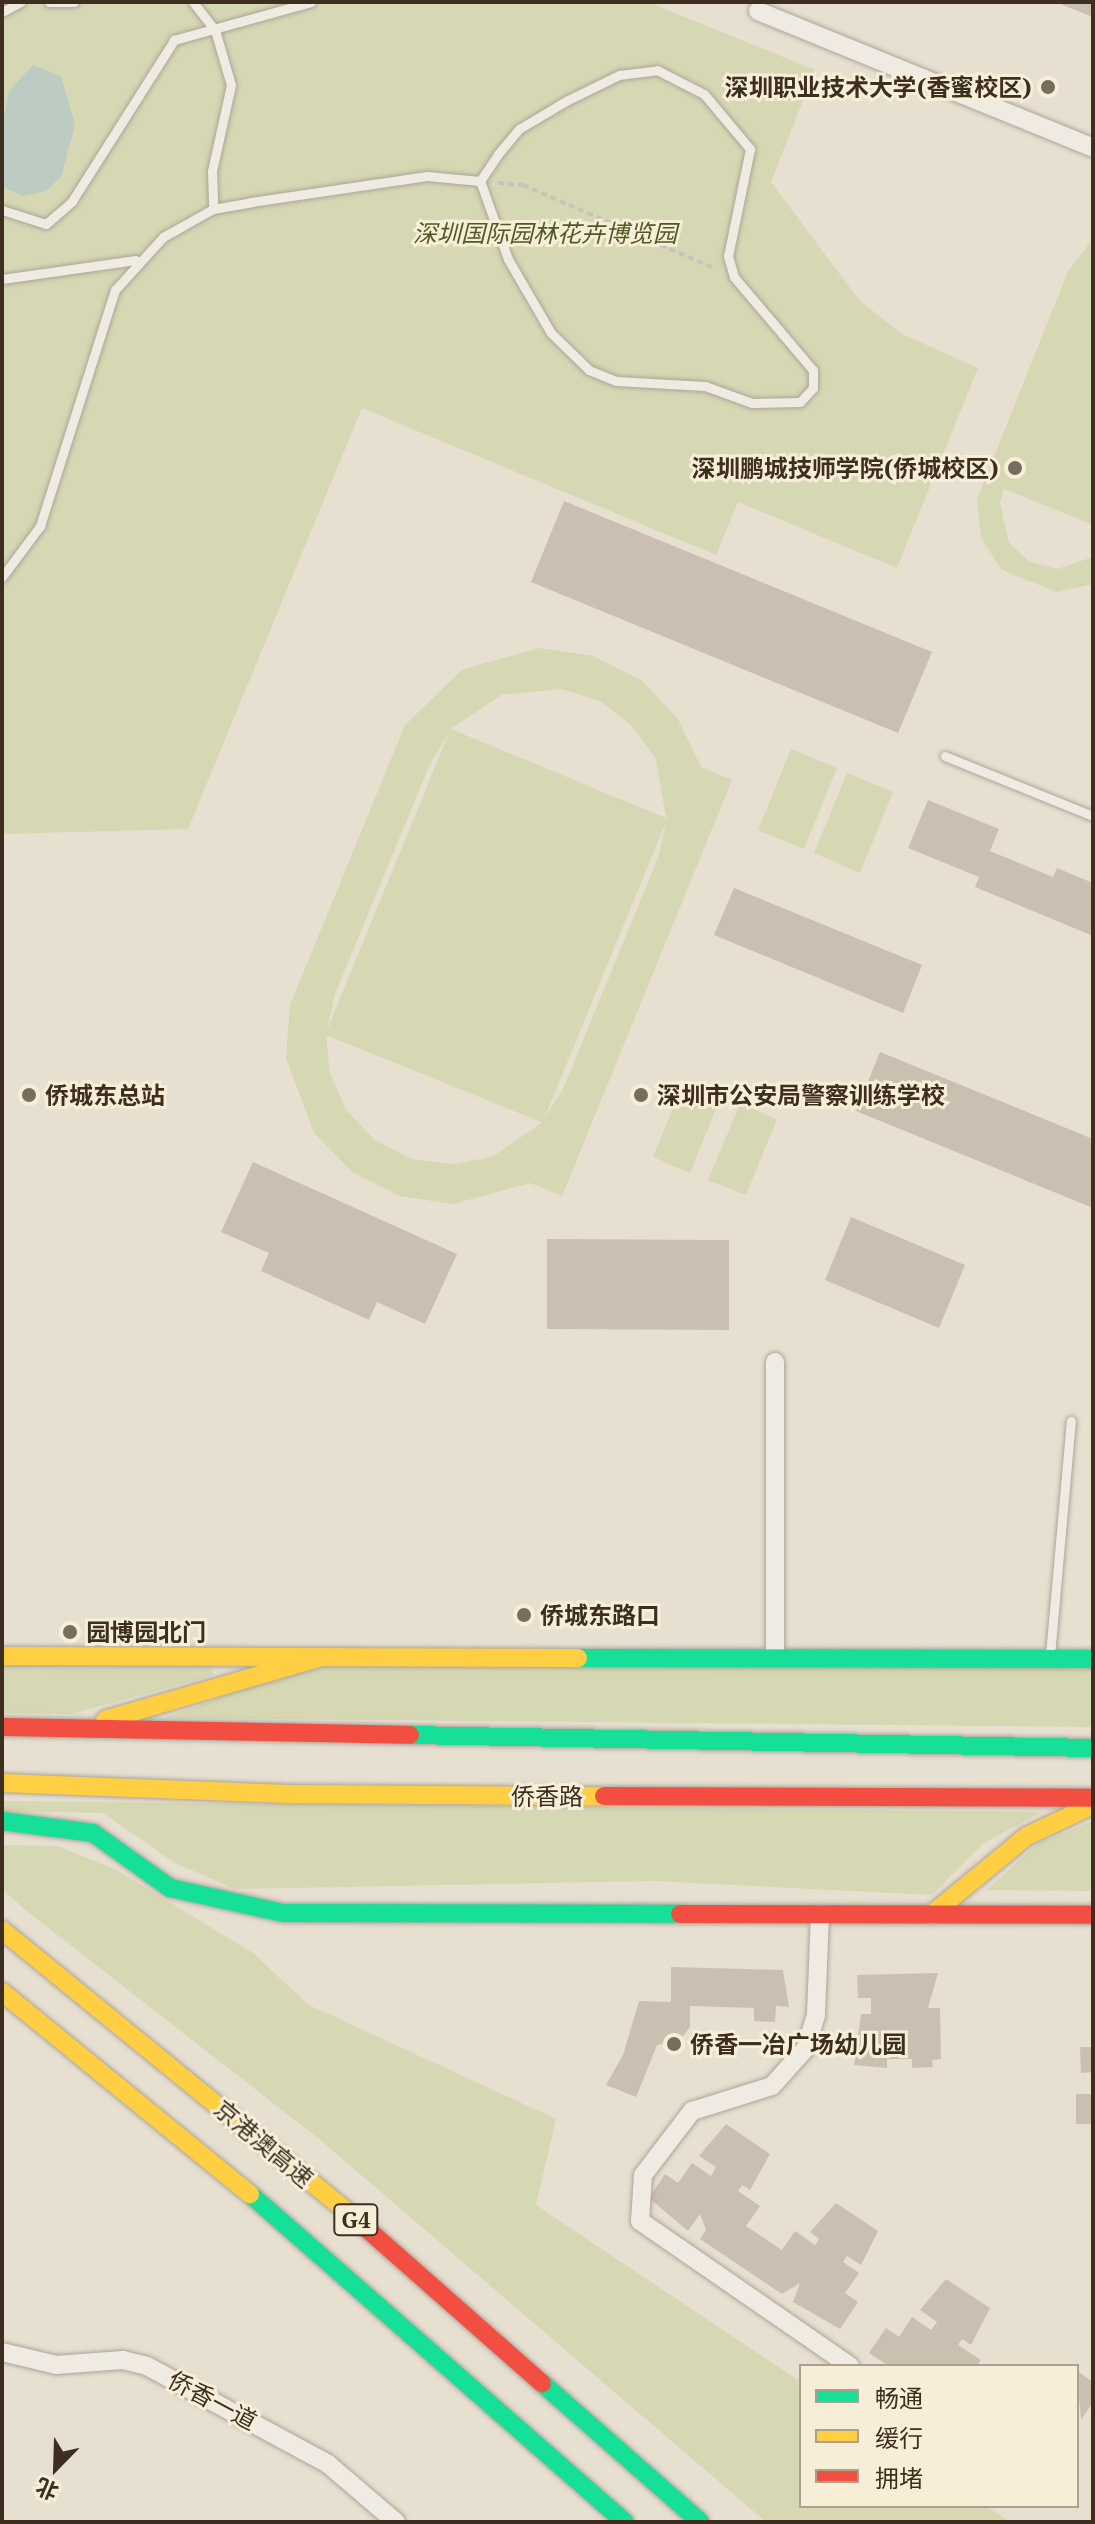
<!DOCTYPE html>
<html>
<head>
<meta charset="utf-8">
<style>
	body { margin:0 }
	#map { position:relative; width:1095px; height:2524px; overflow:hidden; background:#e7e0d1; font-family:"Noto Serif","Noto Sans SC",serif }
	div>[style] { position:absolute }
	.green>* { inset:0; background:#d6d7b3 }
	.water>* { inset:0; background:#bcccc2 }
	.building>* { inset:0; background:#cbbfb2 }
	.path>* { height:4px; margin-top:-2px; transform-origin:0; background:repeating-linear-gradient(90deg,#c8c2b9 0 6px,transparent 0 10px) }
	.roads { filter:drop-shadow(0 0 2px #ada599) drop-shadow(0 0 2px #ada599) }
	.lane>* { height:9px; margin:-4.5px; padding:0 4.5px; transform-origin:4.5px; border-radius:4.5px; background:#efebe3 }
	.street>* { height:18px; margin:-9px; padding:0 9px; transform-origin:9px; border-radius:9px; background:#efebe3 }
	.fast>* { height:18px; margin:-9px; padding:0 9px; transform-origin:9px; border-radius:9px; background:#16e098 }
	.slow>* { height:18px; margin:-9px; padding:0 9px; transform-origin:9px; border-radius:9px; background:#ffcf43 }
	.jam>* { height:18px; margin:-9px; padding:0 9px; transform-origin:9px; border-radius:9px; background:#f24e42 }
	.dots>* { width:22px; height:22px; translate:-50% -50%; box-sizing:border-box; border:4px solid #f7eed8; border-radius:50% }
	span { translate:-50% -50%; white-space:nowrap; text-align:center; line-height:1.15; -webkit-text-stroke:6px #f7eed8; paint-order:stroke }
	.shield-label span { padding:2px 6px; background:#f7eed8; border:2px solid; border-radius:6px; -webkit-text-stroke-width:0 }
	.shield-label { font-size:22px; color:#3d2e20; font-weight:700 }
	.poi-label { font-size:24px; color:#3d2e20; font-weight:700 }
	.right { translate:-100% -50%; text-align:right }
	.left { translate:0 -50%; text-align:left }
	.park-label { font-size:24px; color:#4d5a26; font-style:italic }
	.street-label { font-size:24px; color:#3d2e20 }
	.frame { position:absolute; inset:0; border:4px solid #3d2e20; pointer-events:none }
	.legend { position:absolute; left:799px; top:2364px; width:280px; height:144px; box-sizing:border-box; background:#f7eed8; border:2px solid #ada18e; margin:0; padding:10px 14px; list-style:none; font-size:24px; color:#3d2e20 }
	.legend li { display:flex; align-items:center; gap:16px; height:40px }
	.legend b { width:40px; border:2px solid #ada18e }
	.north { position:absolute; left:16px; top:2428px; width:80px; height:80px; -webkit-text-stroke:6px #f7eed8; paint-order:stroke; rotate:203deg; font-size:22px; font-weight:700; line-height:32px; text-align:center; color:#3d2e20 }
	.north::after { content:''; display:block; margin:auto; width:28px; height:36px; background:#3d2e20; clip-path:polygon(50% 0,100% 100%,50% 72%,0 100%) }
</style>
</head>
<body>
<div id="map">
	<div class="green">
		<div style="clip-path:polygon(2px 2px,648px 2px,815px 70px,771px 182px,859px 300px,902px 334px,978px 368px,897px 568px,738px 502px,716px 555px,362px 408px,188px 829px,2px 834px)"></div>
		<div style="clip-path:polygon(1093px 239px,1093px 525px,1004px 489px,1000px 503px,1009px 543px,1030px 562px,1057px 569px,1093px 557px,1093px 584px,1056px 592px,1002px 570px,981px 538px,977px 499px,1068px 271px)"></div>
		<div style="clip-path:polygon(evenodd,540px 648px,593px 656px,641px 680px,678px 719px,701px 767px,732px 780px,562px 1196px,530px 1183px,453px 1204px,400px 1196px,352px 1172px,314px 1133px,286px 1058px,290px 1005px,405px 725px,463px 669px,540px 648px,561px 689px,600px 701px,632px 726px,656px 759px,666px 818px,451px 729px,501px 695px,561px 689px,540px 648px,449px 733px,327px 1030px,335px 994px,430px 764px,449px 733px,540px 648px,666px 822px,658px 858px,563px 1089px,544px 1119px,666px 822px,540px 648px,326px 1035px,541px 1122px,541px 1123px,492px 1157px,452px 1164px,411px 1159px,375px 1140px,347px 1111px,330px 1074px,326px 1035px)"></div>
		<div style="clip-path:polygon(791px 749px,837px 768px,804px 849px,758px 830px)"></div>
		<div style="clip-path:polygon(847px 773px,893px 792px,860px 873px,814px 853px)"></div>
		<div style="clip-path:polygon(684px 1081px,721px 1097px,690px 1173px,653px 1157px)"></div>
		<div style="clip-path:polygon(740px 1104px,777px 1119px,746px 1195px,708px 1180px)"></div>
		<div style="clip-path:polygon(332px 1657px,1093px 1669px,1093px 1727px,164px 1718px)"></div>
		<div style="clip-path:polygon(2px 1661px,211px 1665px,214px 1675px,71px 1714px,2px 1713px)"></div>
		<div style="clip-path:polygon(2px 1801px,1042px 1812px,984px 1843px,932px 1895px,654px 1881px,235px 1889px,175px 1863px,103px 1813px,2px 1811px)"></div>
		<div style="clip-path:polygon(1093px 1821px,1093px 1891px,987px 1890px,1037px 1844px)"></div>
		<div style="clip-path:polygon(2px 1845px,57px 1846px,115px 1869px,253px 1953px,309px 2005px,556px 2119px,536px 2205px,801px 2382px,801px 2506px,986px 2506px,1010px 2522px,766px 2522px,319px 2139px,23px 1908px,2px 1889px)"></div>
	</div>
	<div class="water">
		<div style="clip-path:polygon(33px 65px,61px 76px,75px 125px,61px 177px,46px 191px,23px 196px,2px 187px,2px 128px,9px 91px)"></div>
	</div>
	<div class="building">
		<div style="clip-path:polygon(1055px 2px,1093px 2px,1093px 17px)"></div>
		<div style="clip-path:polygon(564px 501px,932px 652px,898px 733px,531px 582px)"></div>
		<div style="clip-path:polygon(928px 800px,999px 829px,990px 851px,1053px 877px,1057px 868px,1093px 883px,1093px 936px,975px 887px,979px 877px,908px 848px)"></div>
		<div style="clip-path:polygon(734px 888px,922px 965px,903px 1013px,714px 935px)"></div>
		<div style="clip-path:polygon(880px 1052px,1093px 1139px,1093px 1208px,856px 1111px)"></div>
		<div style="clip-path:polygon(253px 1162px,457px 1254px,425px 1324px,377px 1302px,369px 1320px,261px 1271px,269px 1253px,221px 1232px)"></div>
		<div style="clip-path:polygon(851px 1217px,965px 1265px,939px 1328px,825px 1280px)"></div>
		<div style="clip-path:polygon(547px 1239px,729px 1240px,729px 1330px,547px 1329px)"></div>
		<div style="clip-path:polygon(671px 1967px,783px 1970px,789px 2007px,776px 2006px,775px 2022px,754px 2021px,754px 2008px,690px 2006px,690px 2027px,680px 2040px,657px 2045px,636px 2097px,606px 2085px,623px 2055px,639px 2001px,671px 2002px)"></div>
		<div style="clip-path:polygon(938px 1973px,928px 2008px,940px 2008px,941px 2059px,932px 2060px,933px 2067px,912px 2068px,912px 2059px,887px 2059px,887px 2068px,854px 2065px,861px 2014px,871px 2014px,871px 1998px,858px 1998px,857px 1975px)"></div>
		<div style="clip-path:polygon(1080px 2047px,1093px 2047px,1093px 2072px,1081px 2073px)"></div>
		<div style="clip-path:polygon(1076px 2094px,1093px 2094px,1093px 2124px,1076px 2124px)"></div>
		<div style="clip-path:polygon(726px 2124px,770px 2154px,750px 2190px,742px 2185px,738px 2191px,760px 2206px,746px 2226px,782px 2250px,795px 2231px,815px 2245px,819px 2239px,810px 2232px,836px 2203px,878px 2231px,861px 2265px,847px 2256px,843px 2262px,859px 2273px,845px 2293px,858px 2302px,840px 2329px,793px 2302px,800px 2283px,782px 2294px,700px 2239px,706px 2230px,700px 2214px,688px 2231px,649px 2198px,665px 2174px,678px 2183px,692px 2163px,711px 2176px,716px 2167px,699px 2156px)"></div>
		<div style="clip-path:polygon(946px 2279px,990px 2308px,971px 2345px,962px 2339px,958px 2345px,981px 2360px,977px 2366px,889px 2366px,869px 2353px,886px 2328px,899px 2337px,912px 2317px,931px 2330px,937px 2322px,920px 2310px)"></div>
		<div style="clip-path:polygon(1077px 2371px,1093px 2382px,1093px 2402px,1081px 2420px)"></div>
	</div>
	<div class="path">
		<div style="left:498px;top:183px;width:25px;rotate:5deg"></div>
		<div style="left:523px;top:185px;width:210px;rotate:23.5deg"></div>
	</div>
	<div class="roads">
		<div class="lane">
			<div style="left:49px;top:2px;width:25px"></div>
			<div style="left:193px;top:2px;width:36px;rotate:52deg"></div>
			<div style="left:215px;top:30px;width:57px;rotate:73.8deg"></div>
			<div style="left:231px;top:85px;width:88px;rotate:102.5deg"></div>
			<div style="left:212px;top:171px;width:38px;rotate:88deg"></div>
			<div style="left:2px;top:12px;width:21px;rotate:-28deg"></div>
			<div style="left:657px;top:70px;width:53px;rotate:27.1deg"></div>
			<div style="left:704px;top:94px;width:72px;rotate:50.1deg"></div>
			<div style="left:750px;top:149px;width:109px;rotate:101.6deg"></div>
			<div style="left:728px;top:256px;width:22px;rotate:74deg"></div>
			<div style="left:734px;top:277px;width:122px;rotate:49.7deg"></div>
			<div style="left:813px;top:370px;width:18px;rotate:90deg"></div>
			<div style="left:813px;top:388px;width:19px;rotate:133deg"></div>
			<div style="left:800px;top:402px;width:48px;rotate:178.8deg"></div>
			<div style="left:752px;top:403px;width:50px;rotate:-160.1deg"></div>
			<div style="left:705px;top:386px;width:89px;rotate:-176.8deg"></div>
			<div style="left:616px;top:381px;width:29px;rotate:-158deg"></div>
			<div style="left:589px;top:370px;width:53px;rotate:-135.8deg"></div>
			<div style="left:551px;top:333px;width:86px;rotate:-120.2deg"></div>
			<div style="left:508px;top:259px;width:83px;rotate:-109.7deg"></div>
			<div style="left:480px;top:181px;width:32px;rotate:-56deg"></div>
			<div style="left:498px;top:154px;width:33px;rotate:-50deg"></div>
			<div style="left:519px;top:129px;width:55px;rotate:-30.8deg"></div>
			<div style="left:566px;top:101px;width:59px;rotate:-26.1deg"></div>
			<div style="left:619px;top:75px;width:38px;rotate:-7deg"></div>
			<div style="left:2px;top:210px;width:46px;rotate:17.7deg"></div>
			<div style="left:46px;top:224px;width:35px;rotate:-41deg"></div>
			<div style="left:72px;top:201px;width:191px;rotate:-57.6deg"></div>
			<div style="left:174px;top:40px;width:142px;rotate:-15.5deg"></div>
			<div style="left:2px;top:279px;width:135px;rotate:-8.1deg"></div>
			<div style="left:2px;top:577px;width:64px;rotate:-53.3deg"></div>
			<div style="left:40px;top:526px;width:248px;rotate:-72.4deg"></div>
			<div style="left:115px;top:290px;width:72px;rotate:-47.8deg"></div>
			<div style="left:163px;top:237px;width:57px;rotate:-29.2deg"></div>
			<div style="left:213px;top:209px;width:39px;rotate:-10deg"></div>
			<div style="left:251px;top:202px;width:178px;rotate:-8.4deg"></div>
			<div style="left:427px;top:176px;width:53px;rotate:5.4deg"></div>
			<div style="left:945px;top:756px;width:160px;rotate:22.1deg"></div>
			<div style="left:1050px;top:1655px;width:235px;rotate:-84.9deg"></div>
		</div>
		<div class="street">
			<div style="left:758px;top:11px;width:362px;rotate:22.2deg"></div>
			<div style="left:775px;top:1362px;width:296px;rotate:90deg"></div>
			<div style="left:820px;top:1914px;width:101px;rotate:92.3deg"></div>
			<div style="left:816px;top:2015px;width:34px;rotate:107deg"></div>
			<div style="left:806px;top:2048px;width:51px;rotate:131.8deg"></div>
			<div style="left:772px;top:2086px;width:84px;rotate:162.6deg"></div>
			<div style="left:692px;top:2111px;width:81px;rotate:127.4deg"></div>
			<div style="left:643px;top:2175px;width:46px;rotate:93.7deg"></div>
			<div style="left:640px;top:2221px;width:255px;rotate:34.6deg"></div>
			<div style="left:2px;top:2352px;width:56px;rotate:13.5deg"></div>
			<div style="left:56px;top:2365px;width:67px;rotate:-4.3deg"></div>
			<div style="left:123px;top:2360px;width:25px;rotate:14deg"></div>
			<div style="left:147px;top:2366px;width:206px;rotate:28.4deg"></div>
			<div style="left:328px;top:2464px;width:89px;rotate:40.5deg"></div>
		</div>
		<div class="fast">
			<div style="left:578px;top:1658px;width:515px;rotate:0.11deg"></div>
			<div style="left:410px;top:1735px;width:683px;rotate:1.09deg"></div>
			<div style="left:2px;top:1821px;width:92px;rotate:7.5deg"></div>
			<div style="left:93px;top:1833px;width:95px;rotate:35.5deg"></div>
			<div style="left:170px;top:1888px;width:116px;rotate:12.5deg"></div>
			<div style="left:283px;top:1913px;width:397px;rotate:0.1deg"></div>
			<div style="left:250px;top:2194px;width:498px;rotate:41.2deg"></div>
			<div style="left:542px;top:2383px;width:210px;rotate:41.3deg"></div>
		</div>
		<div class="slow">
			<div style="left:2px;top:1656px;width:576px;rotate:0.2deg"></div>
			<div style="left:105px;top:1720px;width:226px;rotate:-16.2deg"></div>
			<div style="left:2px;top:1783px;width:293px;rotate:2.2deg"></div>
			<div style="left:295px;top:1794px;width:309px;rotate:0.4deg"></div>
			<div style="left:931px;top:1915px;width:124px;rotate:-39.5deg"></div>
			<div style="left:1027px;top:1836px;width:73px;rotate:-25.2deg"></div>
			<div style="left:2px;top:1930px;width:449px;rotate:39.2deg"></div>
			<div style="left:2px;top:1992px;width:320px;rotate:39.2deg"></div>
		</div>
		<div class="jam">
			<div style="left:2px;top:1727px;width:408px;rotate:1.1deg"></div>
			<div style="left:604px;top:1796px;width:489px;rotate:0.2deg"></div>
			<div style="left:680px;top:1914px;width:413px;rotate:0.1deg"></div>
			<div style="left:350px;top:2214px;width:256px;rotate:41.4deg"></div>
		</div>
	</div>
	<div class="dots">
		<div style="left:1048px;top:87px;background:#786c5e"></div>
		<div style="left:1015px;top:468px;background:#786c5e"></div>
		<div style="left:29px;top:1095px;background:#786c5e"></div>
		<div style="left:641px;top:1095px;background:#786c5e"></div>
		<div style="left:524px;top:1615px;background:#786c5e"></div>
		<div style="left:70px;top:1632px;background:#786c5e"></div>
		<div style="left:674px;top:2044px;background:#786c5e"></div>
	</div>
	<div class="shield-label">
		<span style="left:356px;top:2220px">G4</span>
	</div>
	<div class="poi-label">
		<span class="right" style="left:1032px;top:87px">深圳职业技术大学(香蜜校区)</span>
		<span class="right" style="left:999px;top:468px">深圳鹏城技师学院(侨城校区)</span>
		<span class="left" style="left:45px;top:1095px">侨城东总站</span>
		<span class="left" style="left:657px;top:1095px">深圳市公安局警察训练学校</span>
		<span class="left" style="left:540px;top:1615px">侨城东路口</span>
		<span class="left" style="left:86px;top:1632px">园博园北门</span>
		<span class="left" style="left:690px;top:2044px">侨香一冶广场幼儿园</span>
	</div>
	<div class="park-label">
		<span style="left:545px;top:233px">深圳国际园林花卉博览园</span>
	</div>
	<div class="street-label">
		<span style="left:547px;top:1796px">侨香路</span>
		<span style="left:264px;top:2143px;rotate:40deg">京港澳高速</span>
		<span style="left:213px;top:2400px;rotate:28deg">侨香一道</span>
	</div>
	<div class="frame"></div>
	<ul class="legend">
	<li><b style="height:10px;background:#16e098"></b>畅通</li>
	<li><b style="height:10px;background:#ffcf43"></b>缓行</li>
	<li><b style="height:10px;background:#f24e42"></b>拥堵</li>
	</ul>
	<div class="north">北</div>
</div>
</body>
</html>
